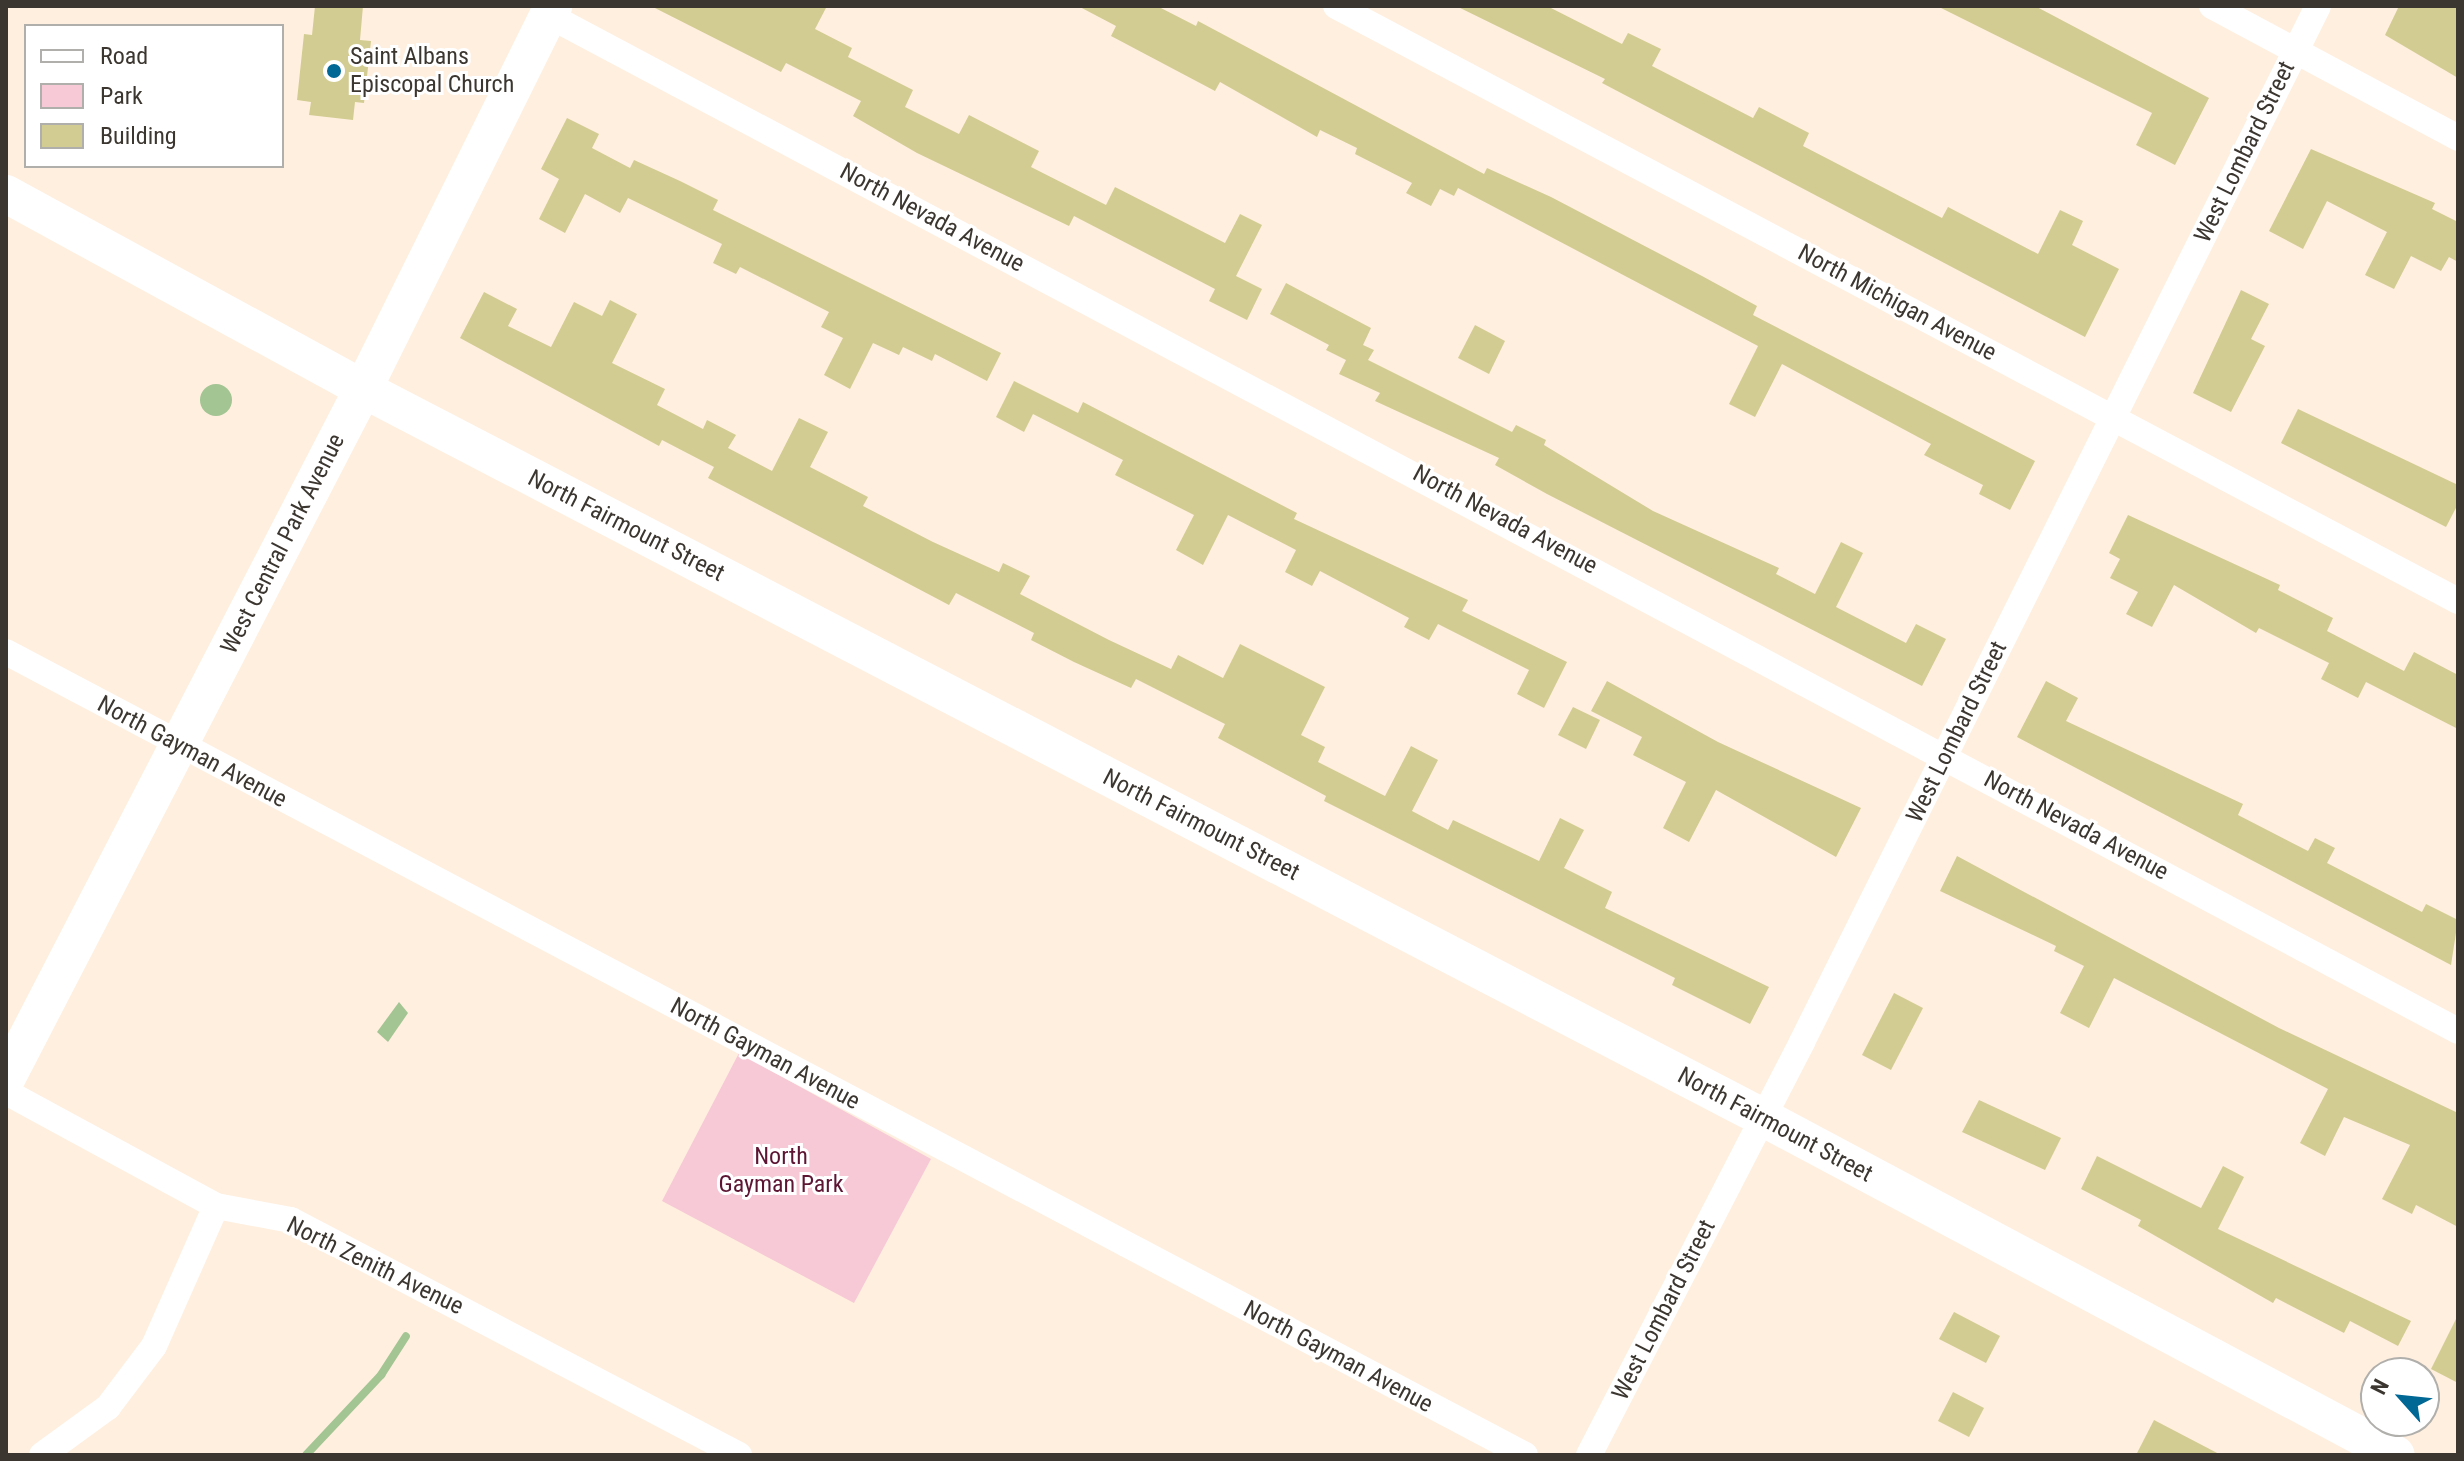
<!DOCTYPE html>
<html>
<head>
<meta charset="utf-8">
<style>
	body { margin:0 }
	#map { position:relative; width:2464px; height:1461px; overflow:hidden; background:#ffefdf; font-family:"Roboto Condensed",sans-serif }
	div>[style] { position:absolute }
	.green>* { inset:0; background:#f7c8d5 }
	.water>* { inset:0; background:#a3c493 }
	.round { border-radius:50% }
	.stream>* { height:8px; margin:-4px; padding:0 4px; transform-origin:4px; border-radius:4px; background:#a3c493 }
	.building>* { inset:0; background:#d3cc92 }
	.street>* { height:26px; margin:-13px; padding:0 13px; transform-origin:13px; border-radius:13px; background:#fff }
	.secondary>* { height:38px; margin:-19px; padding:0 19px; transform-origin:19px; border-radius:19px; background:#fff }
	.dots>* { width:22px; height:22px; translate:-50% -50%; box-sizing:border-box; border:4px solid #fff; border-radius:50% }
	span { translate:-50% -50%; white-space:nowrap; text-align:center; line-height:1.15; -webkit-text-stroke:6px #fff; paint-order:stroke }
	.poi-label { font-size:24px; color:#3c3630 }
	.left { translate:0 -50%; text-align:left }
	.street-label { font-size:24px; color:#3c3630 }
	.park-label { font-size:24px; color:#5c1533 }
	.frame { position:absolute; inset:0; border:8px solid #3c3630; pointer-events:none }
	.legend { position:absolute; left:24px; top:24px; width:260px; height:144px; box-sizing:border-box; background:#fff; border:2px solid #b1afac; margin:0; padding:10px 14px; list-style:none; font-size:24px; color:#3c3630 }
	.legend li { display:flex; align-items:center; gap:16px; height:40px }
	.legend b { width:40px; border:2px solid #b1afac }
	.north { position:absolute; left:2360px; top:1357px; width:80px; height:80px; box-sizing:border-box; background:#fff; border:2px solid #b1afac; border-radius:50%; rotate:297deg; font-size:22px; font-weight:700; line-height:32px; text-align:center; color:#3c3630 }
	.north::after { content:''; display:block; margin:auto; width:28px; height:36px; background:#016795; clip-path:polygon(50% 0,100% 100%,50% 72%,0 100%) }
</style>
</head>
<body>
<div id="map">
	<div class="green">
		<div style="clip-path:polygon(739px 1053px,931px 1159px,854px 1303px,662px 1201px)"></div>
	</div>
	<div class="water">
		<div class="round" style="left:200px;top:384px;width:32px;height:32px"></div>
		<div style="clip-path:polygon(399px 1002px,408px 1013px,388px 1042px,377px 1032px)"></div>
	</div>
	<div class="stream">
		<div style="left:306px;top:1455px;width:110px;rotate:-46.8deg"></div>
		<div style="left:381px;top:1375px;width:46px;rotate:-57.3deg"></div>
	</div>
	<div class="building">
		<div style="clip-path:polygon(315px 6px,363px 6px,360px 40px,371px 41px,364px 103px,355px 102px,353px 120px,309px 115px,311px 102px,297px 100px,304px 34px,312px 35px)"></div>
		<div style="clip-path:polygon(651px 6px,827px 6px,815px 29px,852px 48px,848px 57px,913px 90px,905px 107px,959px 134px,969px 115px,1039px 151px,1031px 167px,1106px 205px,1115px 187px,1225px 243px,1240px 214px,1262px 225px,1236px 276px,1262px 289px,1247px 320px,1209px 301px,1215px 289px,1074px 216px,1069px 226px,917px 153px,853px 116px,861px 101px,786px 63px,781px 72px)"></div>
		<div style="clip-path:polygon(1078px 6px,1157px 6px,1196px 26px,1198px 21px,1484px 174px,1487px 168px,1551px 197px,1702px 276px,1757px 306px,1753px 315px,2035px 461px,2010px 510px,1979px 494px,1983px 485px,1924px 455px,1931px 444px,1782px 364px,1755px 417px,1729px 404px,1758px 346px,1458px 188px,1454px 196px,1440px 189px,1431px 206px,1406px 193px,1412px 183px,1355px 154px,1357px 148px,1320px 130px,1317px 137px,1220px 82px,1215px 91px,1111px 36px,1116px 26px)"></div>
		<div style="clip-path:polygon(1456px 6px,1547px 6px,1622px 44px,1628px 33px,1661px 49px,1652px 66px,1753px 118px,1759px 107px,1809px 133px,1803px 146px,1942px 218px,1948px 207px,2038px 254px,2060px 210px,2083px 221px,2072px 245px,2119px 269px,2085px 337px,1602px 83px,1605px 79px)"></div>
		<div style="clip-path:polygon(1937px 6px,2035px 6px,2209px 98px,2175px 165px,2136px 145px,2152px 113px)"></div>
		<div style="clip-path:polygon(2399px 6px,2458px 6px,2458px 78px,2385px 35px)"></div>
		<div style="clip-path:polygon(567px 118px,599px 134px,592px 148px,630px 168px,634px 160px,680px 181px,718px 200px,713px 210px,1001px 353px,987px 381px,935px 354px,932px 361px,903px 347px,899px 355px,873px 343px,850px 389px,824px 375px,843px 338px,821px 327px,829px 312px,740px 267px,736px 274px,713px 263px,722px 244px,628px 198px,620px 213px,585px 194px,565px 233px,539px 219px,559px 179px,541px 169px)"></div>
		<div style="clip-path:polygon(2311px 149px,2435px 203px,2432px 209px,2458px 222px,2458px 262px,2449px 257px,2441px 271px,2411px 256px,2394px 289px,2365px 275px,2387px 232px,2327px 201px,2303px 249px,2269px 231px)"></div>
		<div style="clip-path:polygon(1286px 283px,1371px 328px,1363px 345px,1374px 350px,1368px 360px,1512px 432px,1516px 425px,1546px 440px,1544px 445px,1653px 511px,1779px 568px,1776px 574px,1815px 594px,1841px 542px,1863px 553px,1836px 607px,1906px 643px,1916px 624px,1946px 639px,1922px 686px,1547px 494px,1495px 465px,1499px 458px,1375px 401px,1380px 393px,1339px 374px,1346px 360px,1326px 350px,1329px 345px,1270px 314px)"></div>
		<div style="clip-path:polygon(2241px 290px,2269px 304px,2251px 339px,2265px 346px,2231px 412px,2193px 393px)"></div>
		<div style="clip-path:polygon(484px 292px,517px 309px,508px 326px,551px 347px,574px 302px,602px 316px,610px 300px,637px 314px,612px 363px,665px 389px,657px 405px,703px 429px,707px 420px,736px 435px,728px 448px,772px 471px,799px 418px,828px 432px,810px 467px,868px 497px,863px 506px,933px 542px,999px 572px,1003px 563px,1030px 576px,1020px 594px,1109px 640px,1171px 669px,1178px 655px,1223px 678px,1240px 644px,1325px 687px,1301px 735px,1325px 747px,1318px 762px,1385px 796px,1411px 746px,1438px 760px,1412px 811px,1448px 830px,1453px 820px,1539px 861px,1560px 818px,1584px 830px,1564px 868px,1612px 892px,1605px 908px,1769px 987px,1750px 1024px,1672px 985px,1675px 978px,1324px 801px,1326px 796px,1218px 738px,1225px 724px,1136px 679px,1131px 688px,1074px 662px,1031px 640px,1034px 633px,956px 593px,949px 605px,708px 478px,714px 467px,662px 440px,659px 446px,460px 338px)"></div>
		<div style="clip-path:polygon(1475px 325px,1505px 341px,1489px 374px,1458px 358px)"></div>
		<div style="clip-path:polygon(1014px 381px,1078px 413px,1083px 402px,1297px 513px,1294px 519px,1468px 600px,1462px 611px,1567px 662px,1544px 708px,1517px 694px,1529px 670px,1438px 624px,1429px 640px,1404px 627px,1409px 618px,1320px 571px,1312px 586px,1285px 572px,1296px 550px,1228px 515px,1203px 565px,1176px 550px,1194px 515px,1115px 475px,1123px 460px,1033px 414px,1024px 432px,996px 417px)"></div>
		<div style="clip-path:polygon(2298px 409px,2458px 485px,2458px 504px,2446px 527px,2281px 443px)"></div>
		<div style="clip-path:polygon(2128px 515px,2280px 585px,2278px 590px,2333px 618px,2327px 631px,2404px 671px,2414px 652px,2458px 675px,2458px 729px,2366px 682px,2358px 698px,2321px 679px,2329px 663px,2259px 628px,2256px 633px,2174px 585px,2152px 627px,2126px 614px,2138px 592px,2110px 578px,2120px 559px,2109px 553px)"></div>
		<div style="clip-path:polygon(1607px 681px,1718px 742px,1861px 808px,1836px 857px,1716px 790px,1689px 842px,1663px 828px,1686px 782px,1633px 755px,1642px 737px,1591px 711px)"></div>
		<div style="clip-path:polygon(2046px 681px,2078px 698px,2066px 721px,2243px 804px,2238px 815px,2308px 851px,2315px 838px,2335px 848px,2327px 863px,2422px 912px,2426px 904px,2458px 920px,2451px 965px,2017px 737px)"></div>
		<div style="clip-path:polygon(1573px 707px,1600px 720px,1586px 749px,1558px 735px)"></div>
		<div style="clip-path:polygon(1957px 856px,2279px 1028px,2458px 1113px,2458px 1227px,2416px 1205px,2412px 1214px,2382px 1199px,2410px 1145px,2344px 1117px,2325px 1156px,2300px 1143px,2328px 1089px,2114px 978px,2089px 1028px,2060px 1013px,2084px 966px,2054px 951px,2056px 946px,1940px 891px)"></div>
		<div style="clip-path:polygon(1894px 993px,1923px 1008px,1891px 1070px,1862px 1055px)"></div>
		<div style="clip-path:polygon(1979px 1100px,2061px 1138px,2045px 1170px,1962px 1132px)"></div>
		<div style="clip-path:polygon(2097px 1156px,2201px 1208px,2223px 1166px,2244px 1177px,2218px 1229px,2411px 1321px,2398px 1346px,2350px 1321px,2344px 1333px,2276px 1298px,2273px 1303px,2138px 1226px,2141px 1220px,2081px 1189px)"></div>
		<div style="clip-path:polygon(1954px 1312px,2000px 1336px,1986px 1363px,1939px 1339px)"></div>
		<div style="clip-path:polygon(2458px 1315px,2458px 1383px,2431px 1369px)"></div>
		<div style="clip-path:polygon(1953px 1392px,1984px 1408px,1969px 1437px,1938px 1421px)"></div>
		<div style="clip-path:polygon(2154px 1420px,2221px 1455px,2136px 1455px)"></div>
	</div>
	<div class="street">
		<div style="left:1336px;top:6px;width:1270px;rotate:27.94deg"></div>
		<div style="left:2212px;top:6px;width:279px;rotate:28.2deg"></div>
		<div style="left:548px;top:15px;width:2163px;rotate:28.01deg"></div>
		<div style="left:6px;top:652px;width:1718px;rotate:27.86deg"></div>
		<div style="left:6px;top:1092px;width:239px;rotate:28.5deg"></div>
		<div style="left:216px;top:1206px;width:76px;rotate:10.6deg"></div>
		<div style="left:291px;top:1220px;width:506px;rotate:27.68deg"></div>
		<div style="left:42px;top:1455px;width:82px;rotate:-36deg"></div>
		<div style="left:108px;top:1407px;width:76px;rotate:-53deg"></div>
		<div style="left:154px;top:1346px;width:153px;rotate:-66.1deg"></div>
		<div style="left:1589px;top:1455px;width:465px;rotate:-62.7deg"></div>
		<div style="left:1802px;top:1042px;width:1157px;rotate:-63.52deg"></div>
	</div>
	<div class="secondary">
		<div style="left:6px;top:194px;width:407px;rotate:28.6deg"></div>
		<div style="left:363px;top:389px;width:1577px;rotate:27.49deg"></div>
		<div style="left:1762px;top:1117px;width:718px;rotate:28.06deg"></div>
		<div style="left:6px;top:1079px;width:777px;rotate:-62.64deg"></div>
		<div style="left:363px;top:389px;width:428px;rotate:-63.6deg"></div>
	</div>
	<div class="dots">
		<div style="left:334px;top:71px;background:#016795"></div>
	</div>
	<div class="poi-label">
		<span class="left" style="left:350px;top:71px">Saint Albans<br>Episcopal Church</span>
	</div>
	<div class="street-label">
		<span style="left:2245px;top:152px;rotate:-64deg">West Lombard Street</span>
		<span style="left:932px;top:218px;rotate:28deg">North Nevada Avenue</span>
		<span style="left:1897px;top:303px;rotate:28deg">North Michigan Avenue</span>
		<span style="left:1505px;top:520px;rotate:28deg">North Nevada Avenue</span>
		<span style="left:626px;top:526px;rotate:27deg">North Fairmount Street</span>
		<span style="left:283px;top:544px;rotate:-63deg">West Central Park Avenue</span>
		<span style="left:1957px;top:732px;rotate:-64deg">West Lombard Street</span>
		<span style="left:192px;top:752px;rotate:28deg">North Gayman Avenue</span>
		<span style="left:1201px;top:825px;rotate:27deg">North Fairmount Street</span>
		<span style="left:2076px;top:826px;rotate:28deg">North Nevada Avenue</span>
		<span style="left:765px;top:1054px;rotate:28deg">North Gayman Avenue</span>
		<span style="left:1775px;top:1125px;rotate:28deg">North Fairmount Street</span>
		<span style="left:375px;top:1266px;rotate:26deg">North Zenith Avenue</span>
		<span style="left:1664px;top:1310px;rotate:-63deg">West Lombard Street</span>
		<span style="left:1338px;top:1357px;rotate:28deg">North Gayman Avenue</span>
	</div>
	<div class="park-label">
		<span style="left:781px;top:1171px">North<br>Gayman Park</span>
	</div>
	<div class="frame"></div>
	<ul class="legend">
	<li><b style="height:10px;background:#fff"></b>Road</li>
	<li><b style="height:22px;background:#f7c8d5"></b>Park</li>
	<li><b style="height:22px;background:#d3cc92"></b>Building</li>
	</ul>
	<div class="north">N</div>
</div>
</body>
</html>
